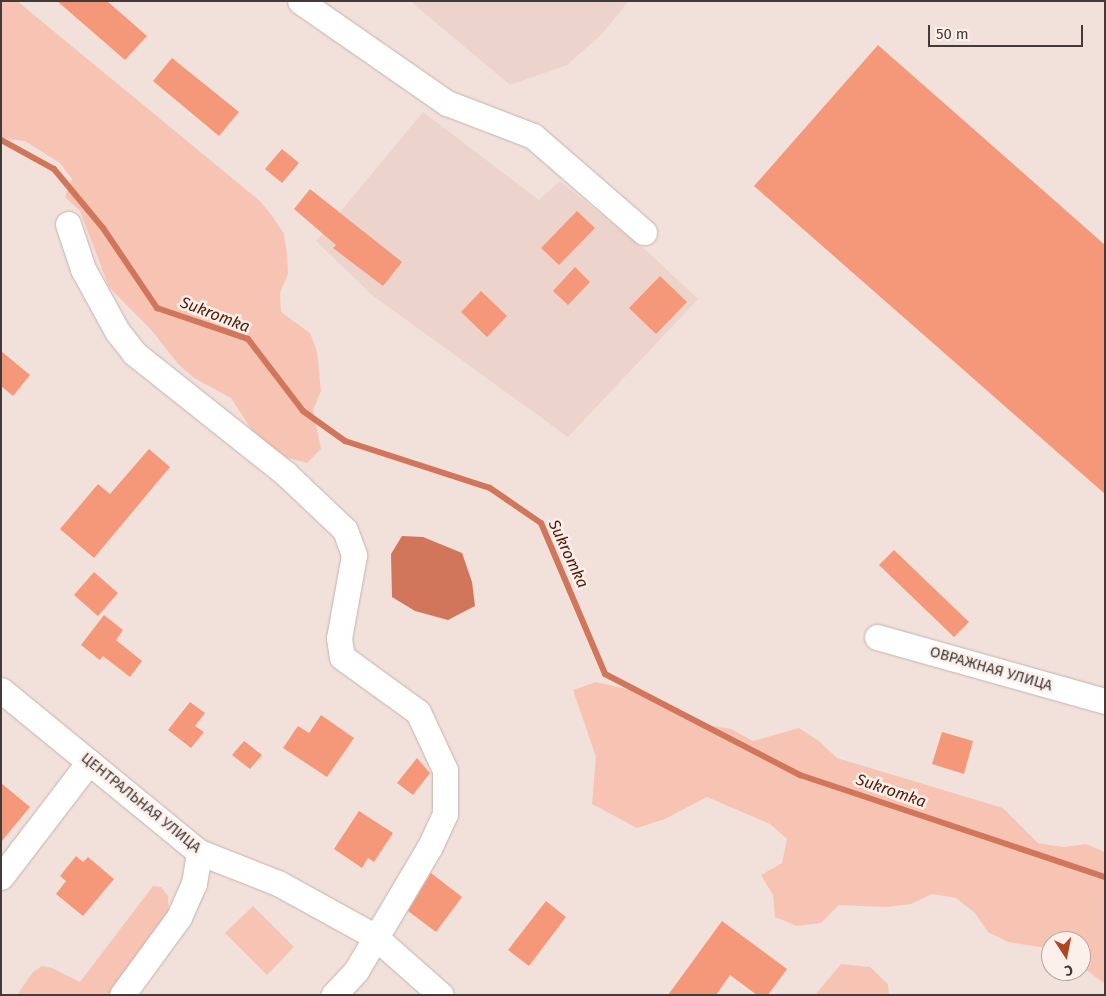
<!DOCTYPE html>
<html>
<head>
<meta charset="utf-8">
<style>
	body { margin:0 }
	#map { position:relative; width:1106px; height:996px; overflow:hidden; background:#f2e1db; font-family:"Fira Sans",sans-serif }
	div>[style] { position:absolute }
	.built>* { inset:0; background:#ecd3cb }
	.green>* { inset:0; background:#f7c4b4 }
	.water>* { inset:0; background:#d1765a }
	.stream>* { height:6px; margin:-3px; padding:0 3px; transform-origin:3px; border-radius:3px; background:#d1765a }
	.building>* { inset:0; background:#f59779 }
	.roads { filter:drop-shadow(0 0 1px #c3b2ad) drop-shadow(0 0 1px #c3b2ad) }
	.minor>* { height:25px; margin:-12.5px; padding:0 12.5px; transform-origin:12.5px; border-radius:12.5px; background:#fff }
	span { translate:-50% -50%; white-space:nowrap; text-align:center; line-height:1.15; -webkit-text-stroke:5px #fdefea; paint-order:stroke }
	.street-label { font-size:15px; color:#423b39 }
	.water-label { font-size:16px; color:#541b07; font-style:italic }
	.frame { position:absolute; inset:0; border:2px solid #423b39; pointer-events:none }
	.north { position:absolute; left:1041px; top:931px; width:50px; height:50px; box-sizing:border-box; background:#fdefea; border:1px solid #b2a7a3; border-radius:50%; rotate:169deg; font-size:14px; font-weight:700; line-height:20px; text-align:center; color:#423b39 }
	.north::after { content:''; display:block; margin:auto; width:18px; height:22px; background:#ae4623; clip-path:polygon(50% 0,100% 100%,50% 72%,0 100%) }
	.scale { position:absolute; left:928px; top:25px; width:155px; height:22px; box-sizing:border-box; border:2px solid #423b39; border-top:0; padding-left:6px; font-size:15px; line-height:18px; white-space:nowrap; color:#423b39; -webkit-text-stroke:4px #fdefea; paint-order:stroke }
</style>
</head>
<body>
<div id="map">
	<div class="built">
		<div style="clip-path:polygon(410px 1px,629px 1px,601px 35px,567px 65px,510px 85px)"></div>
		<div style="clip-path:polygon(423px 112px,539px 200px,560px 181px,649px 253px,698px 299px,568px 437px,372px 295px,316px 241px)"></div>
	</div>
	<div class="green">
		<div style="clip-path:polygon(1px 1px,17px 1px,260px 201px,273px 217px,284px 234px,287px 254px,288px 274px,280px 293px,281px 312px,310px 333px,317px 351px,321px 391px,313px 410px,321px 449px,307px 463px,288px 458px,269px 447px,253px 432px,231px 398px,194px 378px,178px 364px,153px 332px,109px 287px,80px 211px,65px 197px,72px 179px,60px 163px,25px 141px,1px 138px)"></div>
		<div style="clip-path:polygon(596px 682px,644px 693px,706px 725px,731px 729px,753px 741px,799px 728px,819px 741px,837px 758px,1003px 808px,1038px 843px,1063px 847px,1086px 844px,1105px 852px,1105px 984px,1081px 966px,1081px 941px,1051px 941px,1051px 949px,1008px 942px,988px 932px,975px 913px,956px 898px,932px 894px,911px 904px,886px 907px,839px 905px,821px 923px,797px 926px,775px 917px,773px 895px,761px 875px,782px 863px,787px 839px,770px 824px,707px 797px,665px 819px,637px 828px,592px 804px,596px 757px,573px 690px)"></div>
		<div style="clip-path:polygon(153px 886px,161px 887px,168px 896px,169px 918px,113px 995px,17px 995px,33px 972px,42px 966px,52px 968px,80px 982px)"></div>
		<div style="clip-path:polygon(253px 906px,294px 947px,267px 975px,225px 933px)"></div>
		<div style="clip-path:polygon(841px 964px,870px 967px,888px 984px,889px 995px,815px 995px)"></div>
	</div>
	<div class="water">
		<div style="clip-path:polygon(402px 536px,423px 537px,462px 553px,472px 582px,475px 606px,448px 620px,415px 611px,392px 597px,391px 554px)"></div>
	</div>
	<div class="stream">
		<div style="left:1px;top:140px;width:60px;rotate:28.7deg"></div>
		<div style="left:54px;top:169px;width:77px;rotate:50.3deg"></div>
		<div style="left:103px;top:228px;width:97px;rotate:56deg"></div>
		<div style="left:157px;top:308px;width:96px;rotate:18.8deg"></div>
		<div style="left:248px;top:339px;width:91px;rotate:52.6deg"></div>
		<div style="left:303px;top:411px;width:52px;rotate:35.5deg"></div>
		<div style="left:345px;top:441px;width:152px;rotate:18deg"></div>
		<div style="left:490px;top:488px;width:62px;rotate:34.5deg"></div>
		<div style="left:541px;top:523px;width:164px;rotate:67deg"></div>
		<div style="left:605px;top:674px;width:220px;rotate:27.4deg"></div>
		<div style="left:800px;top:775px;width:322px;rotate:18.5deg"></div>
	</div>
	<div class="building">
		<div style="clip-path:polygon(57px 1px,107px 1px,147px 36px,125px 60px)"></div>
		<div style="clip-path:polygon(878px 45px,1105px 245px,1105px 494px,754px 186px)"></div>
		<div style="clip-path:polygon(172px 58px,239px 112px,219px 136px,153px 81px)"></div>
		<div style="clip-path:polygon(282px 149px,299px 163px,282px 183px,265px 169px)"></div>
		<div style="clip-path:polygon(310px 189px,402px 262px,383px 286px,333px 248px,336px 245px,294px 209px)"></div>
		<div style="clip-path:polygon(577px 211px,595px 228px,559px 265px,541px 248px)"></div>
		<div style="clip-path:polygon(575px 267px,590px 282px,568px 305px,553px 291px)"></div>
		<div style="clip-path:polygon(660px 276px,687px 302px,656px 334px,629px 308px)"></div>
		<div style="clip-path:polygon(481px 291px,507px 316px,487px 337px,461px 312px)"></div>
		<div style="clip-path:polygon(1px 351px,30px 375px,13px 396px,1px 386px)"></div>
		<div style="clip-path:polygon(149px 449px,170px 467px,94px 558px,60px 529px,98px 484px,110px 494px)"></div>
		<div style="clip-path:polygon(894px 550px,969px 622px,954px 637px,879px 565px)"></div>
		<div style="clip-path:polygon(94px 572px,118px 593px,98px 616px,74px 595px)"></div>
		<div style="clip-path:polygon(104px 615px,123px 630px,116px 640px,142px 661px,130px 677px,103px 656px,100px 660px,81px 645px)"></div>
		<div style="clip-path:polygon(190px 702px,205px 713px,195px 726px,204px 732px,191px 748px,168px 730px)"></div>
		<div style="clip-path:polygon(321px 715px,354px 738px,327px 777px,283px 748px,298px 726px,309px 733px)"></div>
		<div style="clip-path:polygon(942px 732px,973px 741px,964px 774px,932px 764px)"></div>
		<div style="clip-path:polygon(244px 741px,262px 755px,250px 769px,232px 755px)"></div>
		<div style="clip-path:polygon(417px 758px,430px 773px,413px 795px,397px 783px)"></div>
		<div style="clip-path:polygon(1px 783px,30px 807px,1px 842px)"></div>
		<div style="clip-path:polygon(359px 811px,393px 833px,374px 862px,368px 858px,362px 868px,334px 849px)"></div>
		<div style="clip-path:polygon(76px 856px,83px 862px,88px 857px,114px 879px,83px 916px,56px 894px,66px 881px,60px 876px)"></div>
		<div style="clip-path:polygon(431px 873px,462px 897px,436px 932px,408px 911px)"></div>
		<div style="clip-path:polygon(546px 901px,566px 917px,529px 966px,508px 950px)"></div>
		<div style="clip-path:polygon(722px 921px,787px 969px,768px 995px,757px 995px,730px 975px,716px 995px,668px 995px)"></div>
	</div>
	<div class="roads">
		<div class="minor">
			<div style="left:300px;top:1px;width:179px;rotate:34.8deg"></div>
			<div style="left:447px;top:103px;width:92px;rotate:21deg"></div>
			<div style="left:533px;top:136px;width:147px;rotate:40.9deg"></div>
			<div style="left:68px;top:224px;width:47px;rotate:71.6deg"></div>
			<div style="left:83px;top:269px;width:71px;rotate:61.3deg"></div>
			<div style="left:117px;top:331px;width:28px;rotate:52deg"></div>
			<div style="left:134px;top:353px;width:194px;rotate:38.5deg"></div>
			<div style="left:286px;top:474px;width:81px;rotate:43.5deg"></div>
			<div style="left:345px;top:530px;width:27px;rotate:70deg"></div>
			<div style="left:354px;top:555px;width:84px;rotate:100.2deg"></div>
			<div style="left:339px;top:638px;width:19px;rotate:81deg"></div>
			<div style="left:342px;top:657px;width:94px;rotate:35.9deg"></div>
			<div style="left:418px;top:712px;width:64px;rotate:65deg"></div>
			<div style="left:445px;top:770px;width:44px;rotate:90deg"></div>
			<div style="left:445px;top:814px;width:38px;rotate:115deg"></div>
			<div style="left:429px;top:848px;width:143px;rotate:120.7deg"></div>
			<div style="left:356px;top:971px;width:33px;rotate:133deg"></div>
			<div style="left:877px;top:637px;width:237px;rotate:15.7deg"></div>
			<div style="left:1px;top:690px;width:256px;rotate:39.3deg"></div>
			<div style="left:199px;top:852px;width:85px;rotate:21.4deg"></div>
			<div style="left:278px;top:883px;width:110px;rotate:28.9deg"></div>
			<div style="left:374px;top:936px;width:89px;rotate:41.4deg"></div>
			<div style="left:1px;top:877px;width:145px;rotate:-52.6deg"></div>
			<div style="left:122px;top:995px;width:97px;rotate:-53.8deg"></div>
			<div style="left:179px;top:917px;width:36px;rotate:-66deg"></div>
			<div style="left:194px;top:884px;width:32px;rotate:-81deg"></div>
		</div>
	</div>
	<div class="street-label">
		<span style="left:991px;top:669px;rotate:16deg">ОВРАЖНАЯ УЛИЦА</span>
		<span style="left:141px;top:803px;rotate:39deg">ЦЕНТРАЛЬНАЯ УЛИЦА</span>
	</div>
	<div class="water-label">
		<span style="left:215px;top:315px;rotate:21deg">Sukromka</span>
		<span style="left:568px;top:554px;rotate:65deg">Sukromka</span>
		<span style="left:891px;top:791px;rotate:19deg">Sukromka</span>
	</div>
	<div class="frame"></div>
	<div class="north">С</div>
	<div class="scale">50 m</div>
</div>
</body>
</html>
